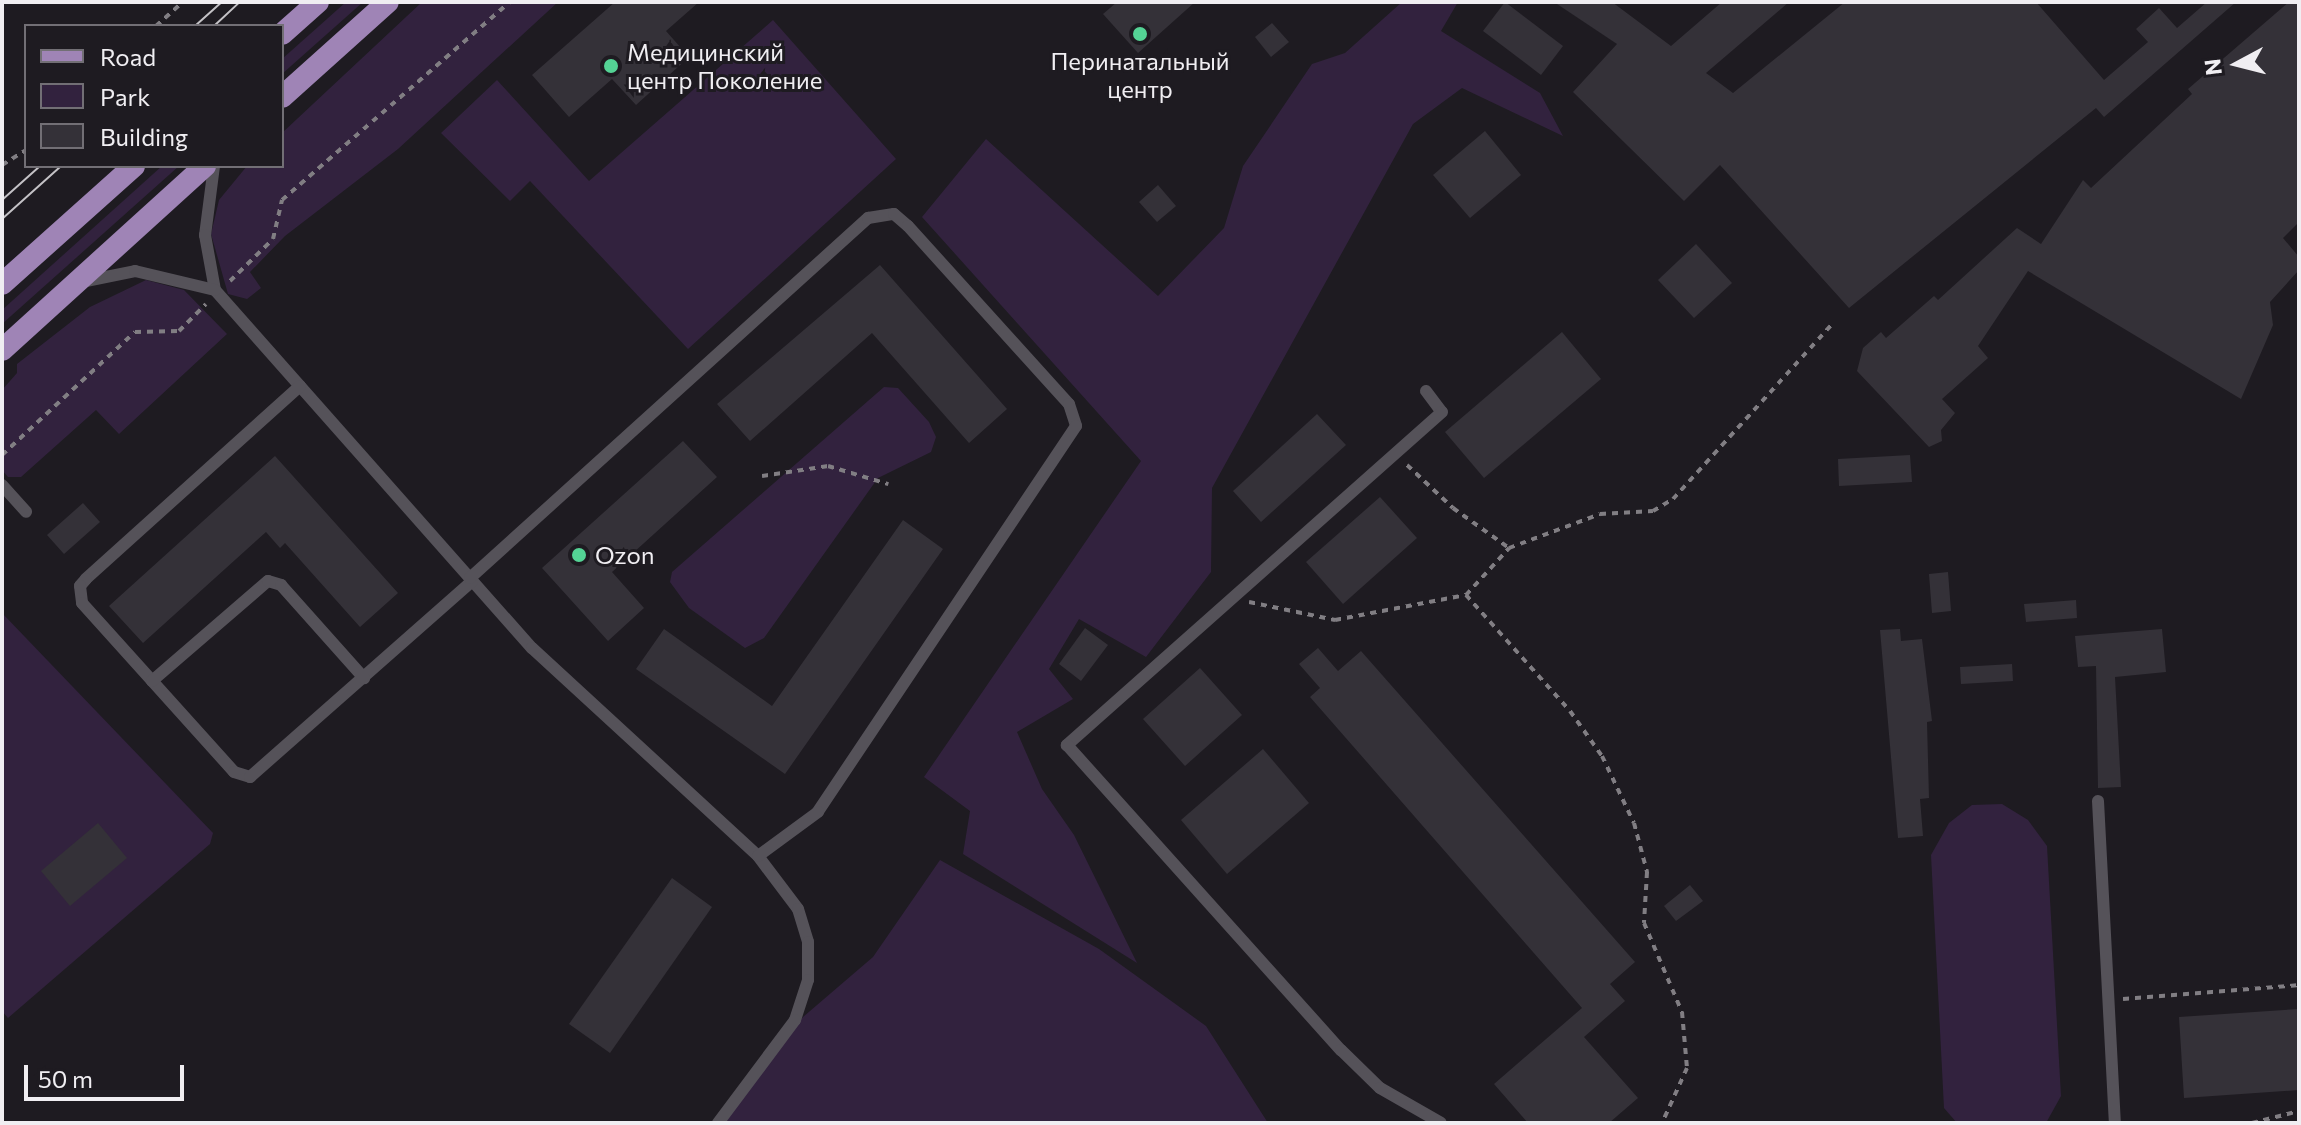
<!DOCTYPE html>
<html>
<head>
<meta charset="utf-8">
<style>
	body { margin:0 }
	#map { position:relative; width:2301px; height:1125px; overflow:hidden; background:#1e1b21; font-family:Commissioner,sans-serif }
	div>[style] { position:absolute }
	.green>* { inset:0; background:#32223e }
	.building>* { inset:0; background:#343138 }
	.path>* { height:4px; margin-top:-2px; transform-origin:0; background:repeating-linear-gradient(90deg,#817e83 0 6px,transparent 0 12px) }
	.service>* { height:12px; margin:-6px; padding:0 6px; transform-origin:6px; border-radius:6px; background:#555259 }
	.primary>* { height:22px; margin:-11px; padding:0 11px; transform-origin:11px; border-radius:11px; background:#9f84b6 }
	.tram>* { height:2px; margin:-1px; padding:0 1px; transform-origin:1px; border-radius:1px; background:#c4c2c6 }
	.dots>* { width:22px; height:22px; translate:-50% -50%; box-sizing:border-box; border:4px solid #1e1b21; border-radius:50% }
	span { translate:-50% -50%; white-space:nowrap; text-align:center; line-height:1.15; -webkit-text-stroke:6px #1e1b21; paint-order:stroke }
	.poi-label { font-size:24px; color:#f0eef2 }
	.left { translate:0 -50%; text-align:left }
	.frame { position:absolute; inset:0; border:4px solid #f0eef2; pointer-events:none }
	.legend { position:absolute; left:24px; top:24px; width:260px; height:144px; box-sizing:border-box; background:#1e1b21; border:2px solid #726f75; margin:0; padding:10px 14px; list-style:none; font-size:24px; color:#f0eef2 }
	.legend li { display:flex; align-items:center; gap:16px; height:40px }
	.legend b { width:40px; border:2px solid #726f75 }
	.north { position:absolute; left:2197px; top:24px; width:80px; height:80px; -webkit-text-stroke:6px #1e1b21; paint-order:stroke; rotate:263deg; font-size:22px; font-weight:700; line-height:32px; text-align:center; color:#f0eef2 }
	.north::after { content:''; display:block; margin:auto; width:28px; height:36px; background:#f0eef2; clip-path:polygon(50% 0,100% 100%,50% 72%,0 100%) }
	.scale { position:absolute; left:24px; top:1065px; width:160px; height:36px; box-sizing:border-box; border:4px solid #f0eef2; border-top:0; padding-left:10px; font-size:24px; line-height:28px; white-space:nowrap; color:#f0eef2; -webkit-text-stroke:6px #1e1b21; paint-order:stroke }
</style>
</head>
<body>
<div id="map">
	<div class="green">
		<div style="clip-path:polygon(346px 2px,363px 2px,282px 74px,282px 59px)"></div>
		<div style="clip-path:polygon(422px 2px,558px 2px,398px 149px,285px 236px,250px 272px,261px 288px,247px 299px,228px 294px,211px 234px,219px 200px,247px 166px,282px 166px,282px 133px)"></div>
		<div style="clip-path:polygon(1402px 2px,1458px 2px,1441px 31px,1540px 93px,1563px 136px,1462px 88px,1413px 124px,1212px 488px,1211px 572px,1146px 657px,1079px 619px,1049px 669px,1073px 699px,1017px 732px,1042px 789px,1074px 835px,1137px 963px,963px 854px,970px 811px,924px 777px,1141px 461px,922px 217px,986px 139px,1158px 296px,1224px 228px,1243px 166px,1312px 64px,1345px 53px)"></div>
		<div style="clip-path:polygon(773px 20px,896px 159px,688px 349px,530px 181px,510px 201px,441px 133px,497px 80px,589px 181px)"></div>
		<div style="clip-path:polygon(162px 166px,179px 166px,2px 324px,2px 310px)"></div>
		<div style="clip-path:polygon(146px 280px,184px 290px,227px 334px,119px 434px,96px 410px,21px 477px,8px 477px,2px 470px,2px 390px,17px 373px,17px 364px,90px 307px)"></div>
		<div style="clip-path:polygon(884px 387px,898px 388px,929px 422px,936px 437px,931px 452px,878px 478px,764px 638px,745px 648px,689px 608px,670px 582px,672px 572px)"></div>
		<div style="clip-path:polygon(2px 613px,213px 833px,210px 844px,8px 1018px,2px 1011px)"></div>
		<div style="clip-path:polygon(2002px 804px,2028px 820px,2047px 846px,2061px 1096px,2046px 1123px,1957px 1123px,1944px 1108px,1931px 855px,1949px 823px,1972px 805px)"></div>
		<div style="clip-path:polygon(940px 860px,1099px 949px,1206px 1026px,1268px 1123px,715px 1123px,803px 1017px,873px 957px)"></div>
	</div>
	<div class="building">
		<div style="clip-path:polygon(615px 2px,699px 2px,666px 31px,689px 57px,636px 105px,612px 79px,569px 117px,532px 75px)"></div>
		<div style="clip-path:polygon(1117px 2px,1195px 2px,1138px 53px,1103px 14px)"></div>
		<div style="clip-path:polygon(1505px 2px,1563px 46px,1541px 75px,1483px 31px)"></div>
		<div style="clip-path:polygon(1554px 2px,1612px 2px,1671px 46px,1722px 2px,1789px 2px,1706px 73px,1733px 93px,1845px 2px,2036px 2px,2104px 80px,2148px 42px,2136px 29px,2159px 8px,2177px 28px,2207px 2px,2236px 2px,2104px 117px,2096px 108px,1849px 308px,1720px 165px,1684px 201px,1573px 92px,1617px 44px)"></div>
		<div style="clip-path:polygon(2289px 2px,2299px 2px,2299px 222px,2283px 238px,2299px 257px,2299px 270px,2270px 302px,2273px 325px,2241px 399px,2028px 271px,1978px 346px,1988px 358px,1942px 399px,1955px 413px,1941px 430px,1942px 441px,1929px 447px,1857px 371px,1863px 348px,1881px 332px,1886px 338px,1934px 296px,1938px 300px,2017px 228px,2041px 244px,2083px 180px,2091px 188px,2192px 94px,2188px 89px)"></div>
		<div style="clip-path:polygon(1272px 23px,1289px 42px,1271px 57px,1255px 37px)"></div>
		<div style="clip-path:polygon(1485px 131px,1521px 175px,1470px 218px,1433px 175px)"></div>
		<div style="clip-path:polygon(1158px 185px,1176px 206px,1157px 222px,1139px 202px)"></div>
		<div style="clip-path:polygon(1696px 244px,1732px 283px,1694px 318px,1658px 280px)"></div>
		<div style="clip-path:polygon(880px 265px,1007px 409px,969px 443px,872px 333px,750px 441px,717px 404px)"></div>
		<div style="clip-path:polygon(1562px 332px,1601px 379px,1484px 478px,1445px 432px)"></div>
		<div style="clip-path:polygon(1317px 414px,1346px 445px,1261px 522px,1233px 491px)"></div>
		<div style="clip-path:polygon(683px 441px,717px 477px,612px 572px,644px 608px,608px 641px,542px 568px)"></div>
		<div style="clip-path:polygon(1910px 455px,1912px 482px,1839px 486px,1838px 459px)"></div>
		<div style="clip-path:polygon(275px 456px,398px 593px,360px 627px,285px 543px,280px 548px,266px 532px,143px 643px,109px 606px)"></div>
		<div style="clip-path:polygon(1380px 497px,1417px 538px,1343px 604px,1306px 562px)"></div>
		<div style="clip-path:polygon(83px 503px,100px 522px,64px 554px,47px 535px)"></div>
		<div style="clip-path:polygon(903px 520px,943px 549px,785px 774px,636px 669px,664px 629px,772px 706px)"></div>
		<div style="clip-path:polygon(1948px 572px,1951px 611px,1932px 613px,1929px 574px)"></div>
		<div style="clip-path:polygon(2076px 600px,2077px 618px,2026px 622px,2024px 604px)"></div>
		<div style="clip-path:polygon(1085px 628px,1108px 645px,1081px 681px,1059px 664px)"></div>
		<div style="clip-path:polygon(1900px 629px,1901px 641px,1922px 639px,1932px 721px,1927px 722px,1929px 798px,1920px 799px,1923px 836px,1898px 838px,1880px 630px)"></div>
		<div style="clip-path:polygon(2162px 629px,2166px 672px,2115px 677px,2121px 787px,2098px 788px,2096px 666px,2078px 667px,2075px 636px)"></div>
		<div style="clip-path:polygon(1318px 648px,1338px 671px,1361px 651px,1635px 962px,1610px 984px,1625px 1001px,1584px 1037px,1638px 1098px,1609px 1123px,1528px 1123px,1494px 1084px,1582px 1008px,1310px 697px,1320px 688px,1299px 664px)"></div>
		<div style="clip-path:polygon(2012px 664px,2013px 681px,1961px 684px,1960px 667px)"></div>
		<div style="clip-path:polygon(1200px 668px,1242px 715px,1185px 766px,1143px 719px)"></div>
		<div style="clip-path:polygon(1263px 749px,1309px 803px,1227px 874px,1181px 820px)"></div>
		<div style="clip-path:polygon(98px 823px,127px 858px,70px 906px,41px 871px)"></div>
		<div style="clip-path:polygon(672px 878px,712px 907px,610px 1053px,569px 1024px)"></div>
		<div style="clip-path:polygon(1690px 885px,1703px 901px,1676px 921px,1664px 906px)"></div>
		<div style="clip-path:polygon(2299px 1009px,2299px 1090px,2184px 1098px,2179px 1017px)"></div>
	</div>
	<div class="path">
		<div style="left:156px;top:26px;width:36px;rotate:-42deg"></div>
		<div style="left:2px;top:165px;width:28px;rotate:-32deg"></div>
		<div style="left:230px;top:281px;width:60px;rotate:-44.3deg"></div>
		<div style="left:273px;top:239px;width:40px;rotate:-77deg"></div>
		<div style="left:282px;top:200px;width:302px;rotate:-41deg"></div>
		<div style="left:2px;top:455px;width:181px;rotate:-42.8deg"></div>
		<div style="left:135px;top:332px;width:44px;rotate:-1.3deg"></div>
		<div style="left:179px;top:331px;width:38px;rotate:-45deg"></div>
		<div style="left:1407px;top:465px;width:63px;rotate:43.1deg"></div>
		<div style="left:1453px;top:508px;width:69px;rotate:35.5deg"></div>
		<div style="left:1509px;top:548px;width:97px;rotate:-20.5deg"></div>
		<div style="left:1600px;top:514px;width:53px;rotate:-3.2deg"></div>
		<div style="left:1653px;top:511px;width:23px;rotate:-31deg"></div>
		<div style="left:1673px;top:499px;width:236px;rotate:-47.7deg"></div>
		<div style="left:762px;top:476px;width:67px;rotate:-8.6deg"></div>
		<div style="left:828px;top:466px;width:63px;rotate:16.7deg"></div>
		<div style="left:1466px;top:595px;width:64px;rotate:-47.5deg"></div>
		<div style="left:1249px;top:602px;width:88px;rotate:11.8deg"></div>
		<div style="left:1335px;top:620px;width:133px;rotate:-10.8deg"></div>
		<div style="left:1466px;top:595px;width:156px;rotate:48.1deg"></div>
		<div style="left:1570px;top:711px;width:55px;rotate:54.6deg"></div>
		<div style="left:1602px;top:756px;width:74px;rotate:64.5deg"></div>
		<div style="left:1634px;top:823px;width:51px;rotate:75.1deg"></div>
		<div style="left:1647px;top:872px;width:51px;rotate:93.4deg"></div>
		<div style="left:1644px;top:923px;width:97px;rotate:66.9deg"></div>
		<div style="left:1682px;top:1012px;width:56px;rotate:84.9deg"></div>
		<div style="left:1687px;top:1068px;width:60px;rotate:114.4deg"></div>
		<div style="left:2123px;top:999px;width:177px;rotate:-4.5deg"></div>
		<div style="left:2252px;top:1123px;width:49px;rotate:-14.3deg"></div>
	</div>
	<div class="service">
		<div style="left:214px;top:166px;width:70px;rotate:97.4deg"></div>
		<div style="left:205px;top:235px;width:56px;rotate:79.7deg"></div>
		<div style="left:215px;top:290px;width:478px;rotate:48.5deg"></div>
		<div style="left:532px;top:648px;width:307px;rotate:42.6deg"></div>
		<div style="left:758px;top:856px;width:66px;rotate:53deg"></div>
		<div style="left:798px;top:909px;width:34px;rotate:73deg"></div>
		<div style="left:808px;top:942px;width:38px;rotate:90deg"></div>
		<div style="left:808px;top:980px;width:42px;rotate:108deg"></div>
		<div style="left:795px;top:1020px;width:129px;rotate:126.8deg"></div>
		<div style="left:86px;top:281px;width:50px;rotate:-11.5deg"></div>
		<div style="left:135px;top:271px;width:82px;rotate:13.4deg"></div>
		<div style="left:300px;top:386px;width:288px;rotate:138deg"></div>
		<div style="left:86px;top:579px;width:9px;rotate:131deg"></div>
		<div style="left:80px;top:586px;width:17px;rotate:83deg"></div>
		<div style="left:82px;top:603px;width:227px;rotate:48deg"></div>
		<div style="left:234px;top:772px;width:17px;rotate:17deg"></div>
		<div style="left:250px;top:777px;width:296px;rotate:-41.4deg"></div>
		<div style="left:1426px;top:391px;width:26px;rotate:53deg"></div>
		<div style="left:1442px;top:412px;width:502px;rotate:138.39deg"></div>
		<div style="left:1067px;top:745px;width:410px;rotate:48.1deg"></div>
		<div style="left:1341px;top:1050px;width:54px;rotate:44.3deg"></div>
		<div style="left:1380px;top:1088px;width:70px;rotate:29.8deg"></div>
		<div style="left:2px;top:485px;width:36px;rotate:48deg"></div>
		<div style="left:470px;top:578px;width:537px;rotate:-42.13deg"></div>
		<div style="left:868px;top:218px;width:26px;rotate:-9deg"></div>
		<div style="left:894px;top:214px;width:18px;rotate:41deg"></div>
		<div style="left:908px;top:226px;width:240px;rotate:47.9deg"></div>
		<div style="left:1069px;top:404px;width:23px;rotate:72deg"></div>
		<div style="left:1076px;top:426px;width:464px;rotate:123.8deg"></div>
		<div style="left:818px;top:812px;width:74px;rotate:143.7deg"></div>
		<div style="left:152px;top:681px;width:153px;rotate:-40.8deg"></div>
		<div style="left:268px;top:581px;width:14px;rotate:17deg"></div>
		<div style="left:281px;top:585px;width:125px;rotate:48.3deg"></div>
		<div style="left:2098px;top:801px;width:322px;rotate:87deg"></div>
	</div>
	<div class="primary">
		<div style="left:282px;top:34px;width:48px;rotate:-41.6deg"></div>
		<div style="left:282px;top:97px;width:142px;rotate:-41.9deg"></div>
		<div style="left:2px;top:284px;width:177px;rotate:-41.8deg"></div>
		<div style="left:2px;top:350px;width:274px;rotate:-42.2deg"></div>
	</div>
	<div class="tram">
		<div style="left:195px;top:26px;width:36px;rotate:-42deg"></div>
		<div style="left:214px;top:26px;width:35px;rotate:-43deg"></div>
		<div style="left:2px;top:200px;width:51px;rotate:-41.8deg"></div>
		<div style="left:2px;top:219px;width:79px;rotate:-41.9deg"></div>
	</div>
	<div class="dots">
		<div style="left:1140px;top:34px;background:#54d395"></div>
		<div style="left:611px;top:66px;background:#54d395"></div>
		<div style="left:579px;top:555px;background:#54d395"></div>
	</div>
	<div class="poi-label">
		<span class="left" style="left:627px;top:66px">Медицинский<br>центр Поколение</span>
		<span style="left:1140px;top:75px">Перинатальный<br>центр</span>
		<span class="left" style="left:595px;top:555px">Ozon</span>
	</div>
	<div class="frame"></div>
	<ul class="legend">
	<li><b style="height:10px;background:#9f84b6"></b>Road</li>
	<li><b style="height:22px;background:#32223e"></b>Park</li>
	<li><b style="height:22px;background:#343138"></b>Building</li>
	</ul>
	<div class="north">N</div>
	<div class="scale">50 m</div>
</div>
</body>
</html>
